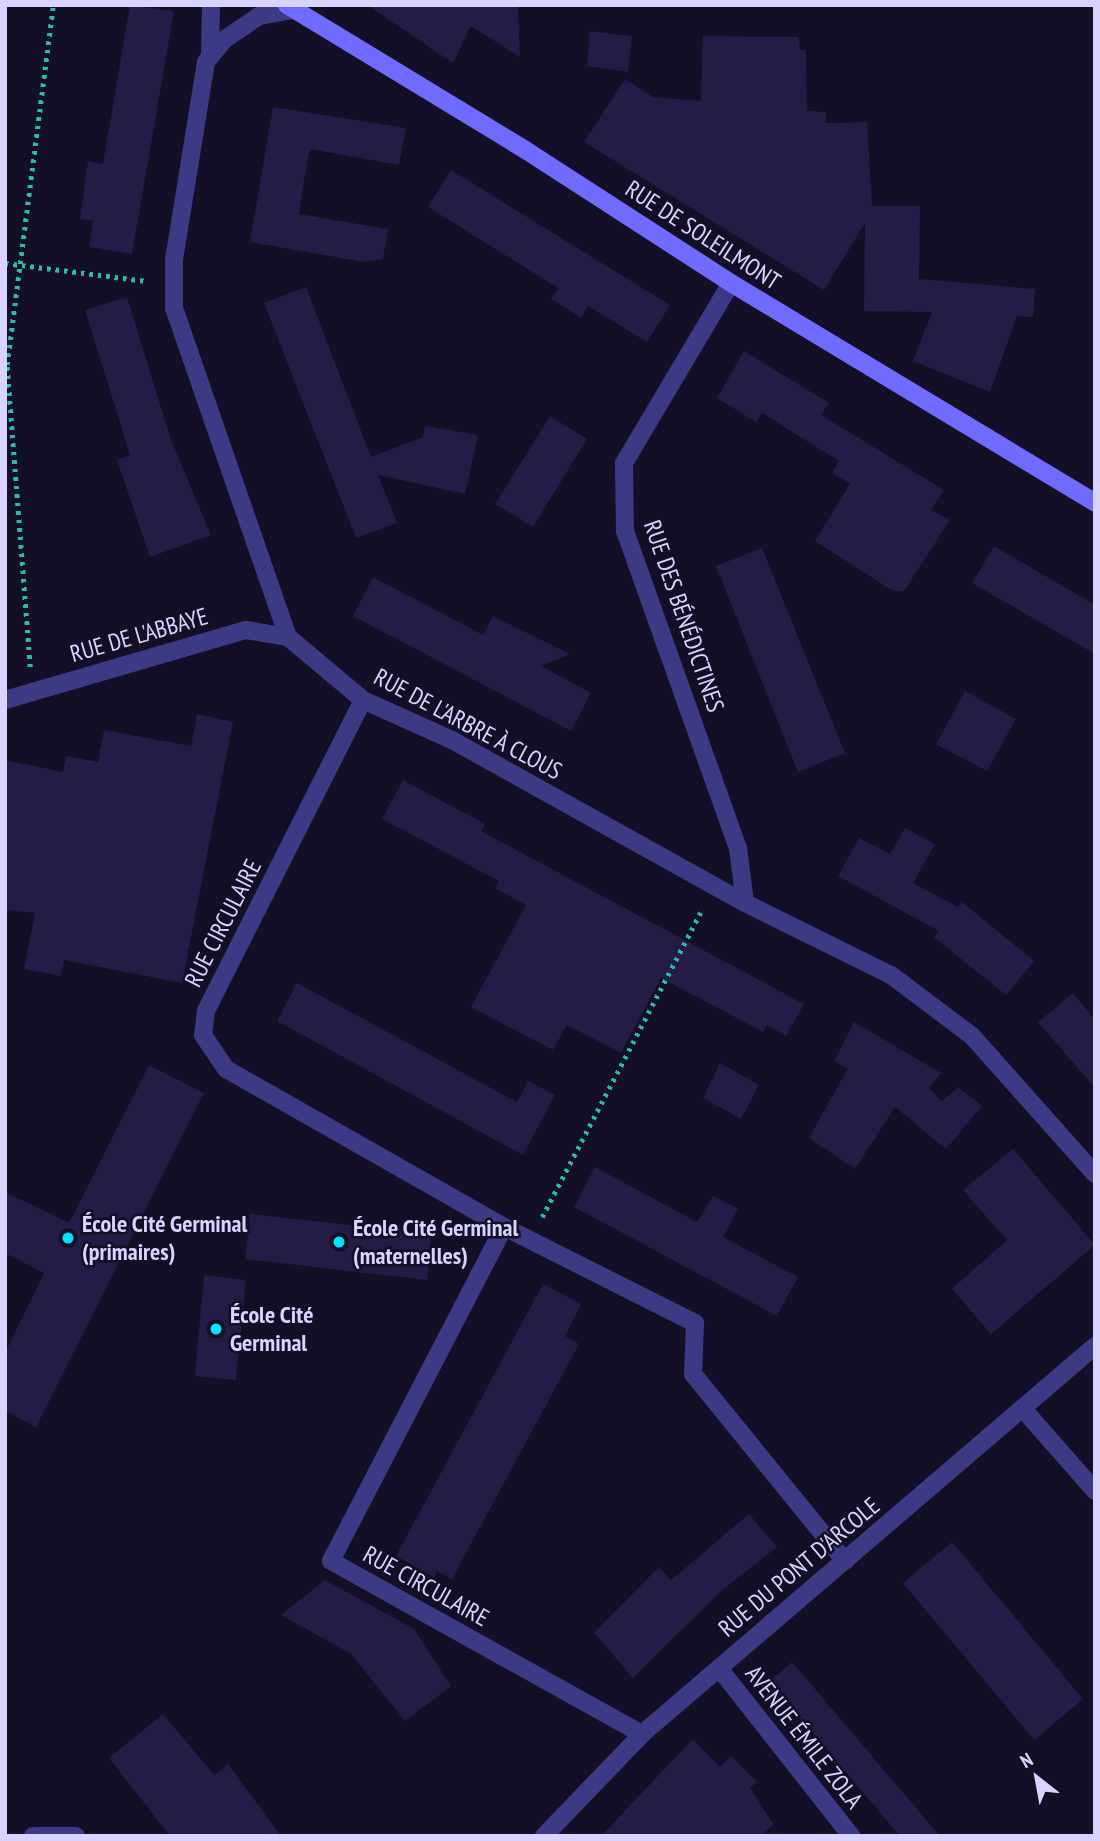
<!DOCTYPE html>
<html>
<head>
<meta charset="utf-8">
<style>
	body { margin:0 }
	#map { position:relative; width:1100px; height:1841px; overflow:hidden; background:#130f26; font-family:"PT Sans Narrow",sans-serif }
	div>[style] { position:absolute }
	.building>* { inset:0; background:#241b47 }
	.path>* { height:4.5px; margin-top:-2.25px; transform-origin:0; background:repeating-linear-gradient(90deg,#2fb8b0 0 3.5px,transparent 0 8.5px) }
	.street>* { height:18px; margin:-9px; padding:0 9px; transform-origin:9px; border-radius:9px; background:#3d3a85 }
	.secondary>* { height:18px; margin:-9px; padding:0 9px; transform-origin:9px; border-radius:9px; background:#6f6bff }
	.dots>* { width:19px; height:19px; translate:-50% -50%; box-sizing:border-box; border:4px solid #130f26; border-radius:50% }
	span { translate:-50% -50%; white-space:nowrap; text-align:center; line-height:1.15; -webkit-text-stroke:5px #130f26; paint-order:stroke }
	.street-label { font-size:24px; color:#d9d4ff }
	.poi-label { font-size:24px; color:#d9d4ff; font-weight:700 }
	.left { translate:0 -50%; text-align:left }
	.frame { position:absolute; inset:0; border:7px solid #d9d4ff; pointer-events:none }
	.north { position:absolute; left:1002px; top:1743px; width:70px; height:70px; -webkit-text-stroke:5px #130f26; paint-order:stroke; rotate:329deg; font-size:19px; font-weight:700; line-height:28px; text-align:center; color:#d9d4ff }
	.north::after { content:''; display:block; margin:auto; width:24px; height:32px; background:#d9d4ff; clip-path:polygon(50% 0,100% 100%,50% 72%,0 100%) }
</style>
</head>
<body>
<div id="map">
	<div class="building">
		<div style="clip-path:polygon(130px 5px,174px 11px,132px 254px,89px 247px,93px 221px,80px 219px,88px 161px,103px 164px)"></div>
		<div style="clip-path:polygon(367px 5px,518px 5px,520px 57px,471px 26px,453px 63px)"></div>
		<div style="clip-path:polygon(590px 31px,632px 36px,628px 72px,587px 66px)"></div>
		<div style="clip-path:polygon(703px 36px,799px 37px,800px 50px,806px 50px,807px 111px,826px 112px,826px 123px,867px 122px,872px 206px,920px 206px,919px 279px,1035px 289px,1033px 317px,1017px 316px,990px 392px,913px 361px,932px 312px,864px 311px,865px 223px,824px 290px,584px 142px,625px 79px,653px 97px,701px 101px)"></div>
		<div style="clip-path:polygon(273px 107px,406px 128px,399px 165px,310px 149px,304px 181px,299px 214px,388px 229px,383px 259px,364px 262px,250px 242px)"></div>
		<div style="clip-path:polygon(451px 170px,670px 305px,647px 342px,588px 306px,581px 318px,551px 299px,558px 288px,428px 207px)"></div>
		<div style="clip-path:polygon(306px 287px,371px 457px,423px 437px,425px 426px,478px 435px,465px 494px,378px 475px,397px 523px,356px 538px,264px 303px)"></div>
		<div style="clip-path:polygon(127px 297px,171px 440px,211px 535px,150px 557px,117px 460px,130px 455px,85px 310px)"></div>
		<div style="clip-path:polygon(744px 351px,829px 403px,821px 415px,944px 490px,931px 510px,950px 520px,904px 591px,893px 591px,815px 541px,850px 484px,832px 473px,839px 461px,762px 413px,756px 422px,717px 398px)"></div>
		<div style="clip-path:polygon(550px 416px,587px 439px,533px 527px,495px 504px)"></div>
		<div style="clip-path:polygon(994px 546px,1095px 605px,1095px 654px,972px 583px)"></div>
		<div style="clip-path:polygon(762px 548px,845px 753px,798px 772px,716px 566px)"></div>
		<div style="clip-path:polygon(373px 577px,483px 635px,493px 616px,570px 654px,541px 666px,591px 693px,571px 731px,353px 616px)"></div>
		<div style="clip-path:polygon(965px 691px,1016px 719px,987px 771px,936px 744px)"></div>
		<div style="clip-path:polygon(197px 714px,233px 722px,182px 983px,64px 960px,61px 976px,24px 969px,35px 913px,5px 910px,5px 760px,63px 772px,66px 756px,98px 762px,104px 730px,191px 746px)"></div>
		<div style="clip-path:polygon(403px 780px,485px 824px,481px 831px,804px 1004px,786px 1036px,767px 1025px,763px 1032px,661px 978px,621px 1053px,567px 1025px,553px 1050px,471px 1007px,526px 905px,495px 888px,499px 881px,382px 819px)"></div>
		<div style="clip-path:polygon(905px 828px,935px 844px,913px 883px,958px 907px,962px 902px,1034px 961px,1006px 995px,934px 937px,939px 931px,838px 876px,859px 838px,890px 854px)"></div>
		<div style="clip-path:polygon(297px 983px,517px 1102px,528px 1081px,555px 1095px,523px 1155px,277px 1021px)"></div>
		<div style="clip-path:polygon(1073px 993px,1095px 1020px,1095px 1088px,1038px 1022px)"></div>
		<div style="clip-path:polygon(854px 1022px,941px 1073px,929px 1088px,942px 1101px,958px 1087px,982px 1106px,946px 1149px,895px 1107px,855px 1169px,809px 1138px,848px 1068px,834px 1061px)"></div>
		<div style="clip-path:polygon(720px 1063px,759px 1085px,741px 1119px,703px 1098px)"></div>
		<div style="clip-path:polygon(149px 1065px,204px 1093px,36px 1427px,5px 1411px,5px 1353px,44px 1273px,5px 1253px,5px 1192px,69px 1223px)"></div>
		<div style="clip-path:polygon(1013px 1149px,1095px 1245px,991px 1334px,952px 1289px,1007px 1240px,963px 1190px)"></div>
		<div style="clip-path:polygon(595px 1167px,697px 1222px,713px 1196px,738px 1209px,723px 1237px,798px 1277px,777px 1316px,574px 1207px)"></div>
		<div style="clip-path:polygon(250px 1214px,432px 1234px,427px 1280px,245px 1259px)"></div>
		<div style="clip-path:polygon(204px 1275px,246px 1280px,236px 1380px,195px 1376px)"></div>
		<div style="clip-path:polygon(543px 1284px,581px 1304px,565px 1336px,579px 1344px,452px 1579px,437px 1571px,434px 1577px,396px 1556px)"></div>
		<div style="clip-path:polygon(749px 1514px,777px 1547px,721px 1591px,633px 1678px,594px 1633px,659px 1567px,671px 1580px)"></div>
		<div style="clip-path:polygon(952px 1542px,1083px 1699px,1034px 1740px,903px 1583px)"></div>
		<div style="clip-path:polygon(325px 1580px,414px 1629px,451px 1686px,405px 1721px,351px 1654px,281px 1615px)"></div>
		<div style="clip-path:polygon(792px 1662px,940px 1836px,900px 1836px,769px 1682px)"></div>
		<div style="clip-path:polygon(163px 1714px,214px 1775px,228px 1764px,281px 1836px,170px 1836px,109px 1758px)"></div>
		<div style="clip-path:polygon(693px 1739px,720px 1767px,731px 1756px,757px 1782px,750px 1788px,774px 1825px,759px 1836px,601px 1836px)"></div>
	</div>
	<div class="path">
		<div style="left:5px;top:263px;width:143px;rotate:7.2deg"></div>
		<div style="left:30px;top:667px;width:303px;rotate:-94.4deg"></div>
		<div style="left:7px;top:365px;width:363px;rotate:-82.7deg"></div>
		<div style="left:542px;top:1217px;width:348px;rotate:-62.5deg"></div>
	</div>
	<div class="street">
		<div style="left:293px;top:10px;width:35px;rotate:170deg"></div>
		<div style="left:259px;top:16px;width:41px;rotate:145.9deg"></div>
		<div style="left:225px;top:39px;width:30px;rotate:130deg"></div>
		<div style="left:206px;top:62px;width:200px;rotate:99.2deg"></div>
		<div style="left:174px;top:259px;width:49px;rotate:90deg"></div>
		<div style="left:174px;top:308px;width:348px;rotate:70.9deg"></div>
		<div style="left:288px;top:637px;width:98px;rotate:40deg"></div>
		<div style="left:363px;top:700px;width:98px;rotate:24.2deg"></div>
		<div style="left:452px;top:740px;width:335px;rotate:29.1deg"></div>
		<div style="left:745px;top:903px;width:163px;rotate:26.3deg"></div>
		<div style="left:891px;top:975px;width:101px;rotate:37deg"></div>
		<div style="left:972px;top:1036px;width:185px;rotate:48.3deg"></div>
		<div style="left:210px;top:57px;width:52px;rotate:-88.9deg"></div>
		<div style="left:731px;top:283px;width:209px;rotate:120.7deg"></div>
		<div style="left:624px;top:463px;width:68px;rotate:89.2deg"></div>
		<div style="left:625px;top:531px;width:337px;rotate:70.4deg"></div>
		<div style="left:738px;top:848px;width:55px;rotate:82.7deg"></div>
		<div style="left:5px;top:700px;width:251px;rotate:-16.2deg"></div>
		<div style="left:246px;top:630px;width:43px;rotate:9.5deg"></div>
		<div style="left:363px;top:700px;width:348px;rotate:116.8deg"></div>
		<div style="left:206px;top:1011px;width:24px;rotate:97deg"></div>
		<div style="left:203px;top:1035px;width:41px;rotate:55.9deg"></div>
		<div style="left:226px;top:1069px;width:320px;rotate:29.6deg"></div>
		<div style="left:504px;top:1227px;width:214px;rotate:26.7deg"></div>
		<div style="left:695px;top:1323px;width:51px;rotate:92.2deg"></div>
		<div style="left:693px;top:1374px;width:241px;rotate:50.9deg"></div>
		<div style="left:504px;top:1227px;width:376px;rotate:117.4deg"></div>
		<div style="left:331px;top:1561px;width:356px;rotate:29.1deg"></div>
		<div style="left:1023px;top:1409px;width:109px;rotate:48.7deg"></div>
		<div style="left:719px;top:1668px;width:214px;rotate:51.8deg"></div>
		<div style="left:33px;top:1836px;width:43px"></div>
		<div style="left:544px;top:1836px;width:141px;rotate:-46.1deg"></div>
		<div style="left:642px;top:1734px;width:596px;rotate:-40.58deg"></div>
	</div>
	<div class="secondary">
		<div style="left:287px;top:5px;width:281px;rotate:31.3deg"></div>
		<div style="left:527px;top:151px;width:243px;rotate:32.9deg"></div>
		<div style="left:731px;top:283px;width:425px;rotate:31.1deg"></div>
	</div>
	<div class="dots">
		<div style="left:68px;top:1238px;background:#00e5ff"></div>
		<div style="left:339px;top:1242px;background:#00e5ff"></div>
		<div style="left:216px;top:1329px;background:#00e5ff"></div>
	</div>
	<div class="street-label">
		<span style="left:703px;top:235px;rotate:33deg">RUE DE SOLEILMONT</span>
		<span style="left:684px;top:616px;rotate:71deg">RUE DES BÉNÉDICTINES</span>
		<span style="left:139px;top:635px;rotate:-16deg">RUE DE L'ABBAYE</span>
		<span style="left:468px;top:724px;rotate:28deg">RUE DE L'ARBRE À CLOUS</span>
		<span style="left:223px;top:923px;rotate:-63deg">RUE CIRCULAIRE</span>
		<span style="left:799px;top:1567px;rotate:-40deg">RUE DU PONT D'ARCOLE</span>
		<span style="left:426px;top:1586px;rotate:29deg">RUE CIRCULAIRE</span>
		<span style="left:804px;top:1737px;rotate:52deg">AVENUE ÉMILE ZOLA</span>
	</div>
	<div class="poi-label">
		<span class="left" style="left:82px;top:1238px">École Cité Germinal<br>(primaires)</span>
		<span class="left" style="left:353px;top:1242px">École Cité Germinal<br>(maternelles)</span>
		<span class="left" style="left:230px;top:1329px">École Cité<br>Germinal</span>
	</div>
	<div class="frame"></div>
	<div class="north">N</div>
</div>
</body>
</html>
